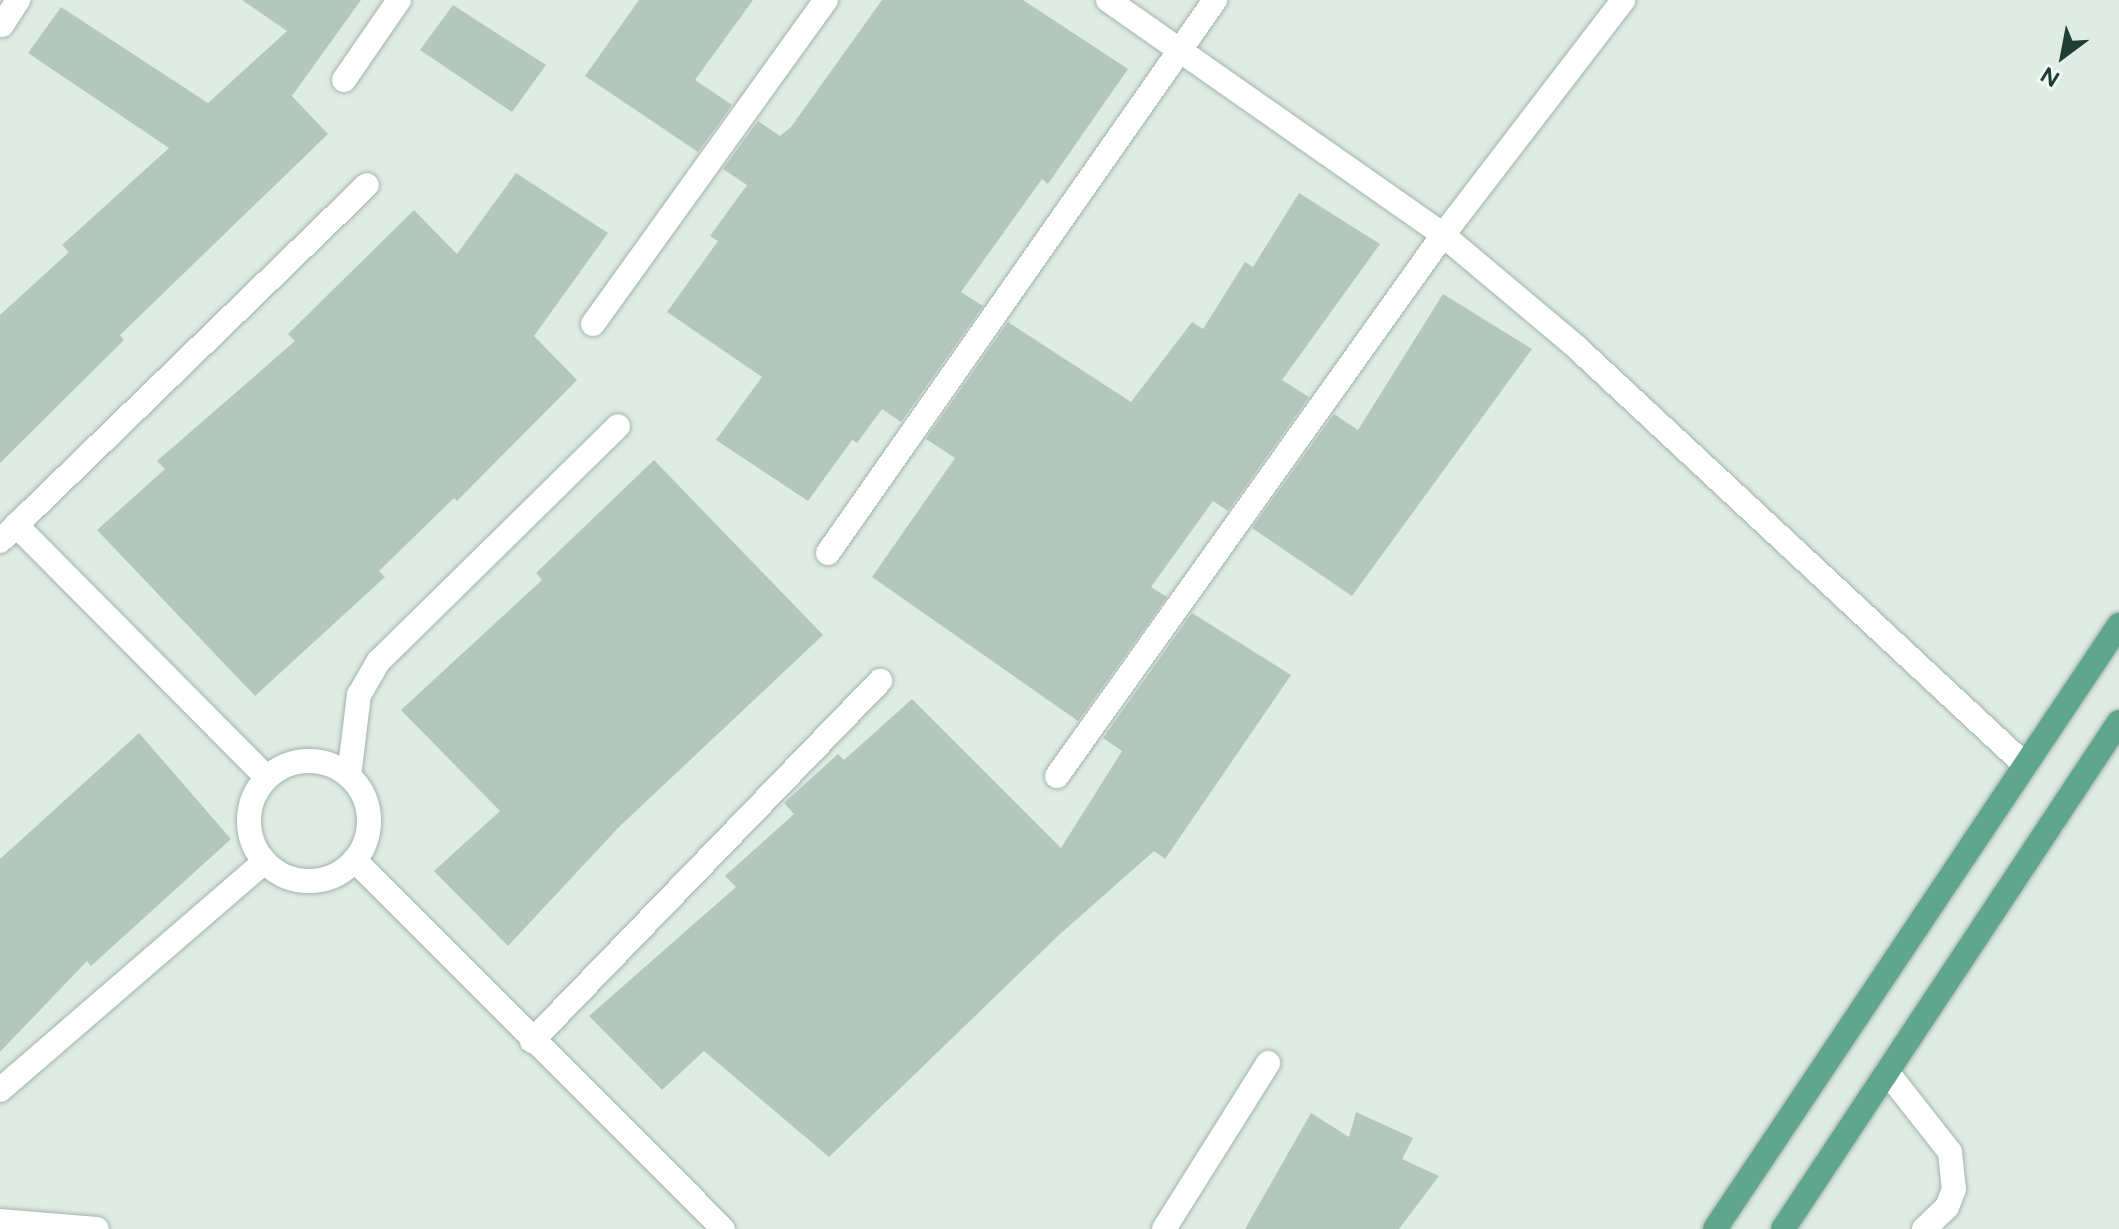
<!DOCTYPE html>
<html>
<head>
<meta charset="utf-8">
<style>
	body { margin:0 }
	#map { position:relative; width:2119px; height:1229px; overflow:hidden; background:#dfece5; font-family:Figtree,sans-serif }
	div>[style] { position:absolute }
	.building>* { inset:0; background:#b4c7be }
	.roads { filter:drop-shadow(0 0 2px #a2b4ac) drop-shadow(0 0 2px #a2b4ac) }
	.service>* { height:24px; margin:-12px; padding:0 12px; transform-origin:12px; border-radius:12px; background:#fff }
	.service>.ring { margin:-12px; padding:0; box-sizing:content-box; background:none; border:24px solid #fff; border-radius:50% }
	.primary>* { height:24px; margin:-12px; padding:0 12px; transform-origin:12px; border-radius:12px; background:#60a58d }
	span { translate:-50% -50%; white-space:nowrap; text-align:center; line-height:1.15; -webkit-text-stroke:6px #f0f8f3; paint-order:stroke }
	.north { position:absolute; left:2023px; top:16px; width:80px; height:80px; -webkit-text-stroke:6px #f0f8f3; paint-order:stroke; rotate:212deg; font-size:22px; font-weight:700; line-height:32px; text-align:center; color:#1f3d32 }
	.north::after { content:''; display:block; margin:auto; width:28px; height:36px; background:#1f3d32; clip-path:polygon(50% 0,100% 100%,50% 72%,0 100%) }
</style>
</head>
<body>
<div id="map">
	<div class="building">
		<div style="clip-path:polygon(242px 0,361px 0,292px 96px,328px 134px,120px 335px,124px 340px,0 463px,0 315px,69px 252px,62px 245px,169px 148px,28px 53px,61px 7px,208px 103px,287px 31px)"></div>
		<div style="clip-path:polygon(639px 0,753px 0,695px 80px,732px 105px,698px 152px,585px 76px)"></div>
		<div style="clip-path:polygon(882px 0,1023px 0,1128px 69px,1048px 184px,1042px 179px,961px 292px,983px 306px,901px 422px,882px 409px,857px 443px,852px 440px,808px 501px,716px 440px,762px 377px,667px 312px,718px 241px,710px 236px,747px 185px,723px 169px,758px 121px,780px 136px,791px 127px)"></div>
		<div style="clip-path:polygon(453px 5px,546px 65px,512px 112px,420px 50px)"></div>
		<div style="clip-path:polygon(516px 173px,608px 233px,534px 336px,577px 380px,457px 501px,454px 498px,379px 571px,385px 577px,255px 696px,97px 530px,165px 469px,157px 461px,295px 341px,288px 334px,414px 210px,457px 254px)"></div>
		<div style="clip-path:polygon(1299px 193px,1380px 244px,1282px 380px,1309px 397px,1228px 511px,1213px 501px,1151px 587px,1167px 597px,1078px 721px,872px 577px,955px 458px,926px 439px,1008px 322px,1131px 402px,1192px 322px,1203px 329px,1245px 262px,1253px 267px)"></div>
		<div style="clip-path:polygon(1443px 294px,1532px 349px,1352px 596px,1252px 528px,1334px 414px,1358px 430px)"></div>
		<div style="clip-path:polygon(654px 460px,823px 635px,619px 827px,508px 946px,434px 871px,500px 811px,401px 710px,542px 580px,536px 573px)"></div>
		<div style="clip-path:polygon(1192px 613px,1291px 675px,1165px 859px,1154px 851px,1059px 935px,829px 1157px,704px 1051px,662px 1090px,589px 1016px,736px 887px,725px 876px,794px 814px,784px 803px,838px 754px,844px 760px,912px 699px,1061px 848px,1122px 751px,1103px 738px)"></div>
		<div style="clip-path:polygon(139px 733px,231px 839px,91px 966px,87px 961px,0 1052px,0 859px)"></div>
		<div style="clip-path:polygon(1356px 1112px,1413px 1138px,1402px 1159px,1439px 1176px,1399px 1229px,1245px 1229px,1311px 1113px,1349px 1137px)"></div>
	</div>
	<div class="roads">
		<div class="service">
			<div style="left:1108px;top:0;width:409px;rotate:35deg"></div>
			<div style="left:1443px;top:235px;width:171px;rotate:40deg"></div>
			<div style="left:1574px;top:345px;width:616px;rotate:42.96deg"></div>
			<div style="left:2px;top:25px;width:30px;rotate:-57deg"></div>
			<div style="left:344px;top:80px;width:97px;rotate:-55.5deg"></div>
			<div style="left:593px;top:324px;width:399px;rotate:-54.3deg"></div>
			<div style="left:16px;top:525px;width:356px;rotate:45.2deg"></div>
			<div style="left:0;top:541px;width:511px;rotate:-44.13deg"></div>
			<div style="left:828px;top:553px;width:675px;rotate:-55.01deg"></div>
			<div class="ring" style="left:249px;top:761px;width:96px;height:96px"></div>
			<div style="left:349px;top:776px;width:82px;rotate:-83deg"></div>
			<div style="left:359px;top:695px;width:39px;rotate:-60deg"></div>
			<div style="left:379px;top:661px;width:335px;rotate:-44.5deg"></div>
			<div style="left:1057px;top:776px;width:665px;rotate:-54.49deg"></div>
			<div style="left:1443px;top:235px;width:296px;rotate:-52.5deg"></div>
			<div style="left:355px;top:860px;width:521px;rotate:45.08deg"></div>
			<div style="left:532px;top:1041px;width:501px;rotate:-45.97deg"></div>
			<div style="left:1887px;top:1072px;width:102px;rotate:51.8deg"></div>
			<div style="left:1950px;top:1152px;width:37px;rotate:84deg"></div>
			<div style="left:1954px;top:1189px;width:19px;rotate:111deg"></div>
			<div style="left:1947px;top:1207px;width:32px;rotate:136deg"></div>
			<div style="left:0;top:1090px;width:349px;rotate:-40.8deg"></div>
			<div style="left:0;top:1221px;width:97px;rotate:4.7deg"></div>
			<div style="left:1164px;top:1229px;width:196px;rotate:-57.9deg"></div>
		</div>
		<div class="primary">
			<div style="left:1715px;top:1229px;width:727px;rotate:-56.22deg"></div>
			<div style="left:1783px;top:1229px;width:608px;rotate:-56.47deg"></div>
		</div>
	</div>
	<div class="north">N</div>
</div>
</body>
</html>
